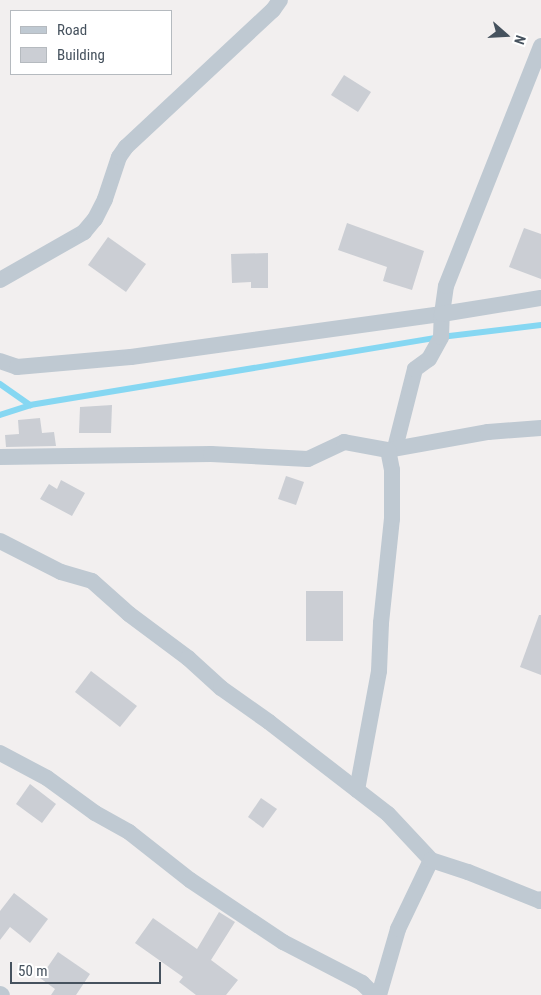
<!DOCTYPE html>
<html>
<head>
<meta charset="utf-8">
<style>
	body { margin:0 }
	#map { position:relative; width:541px; height:995px; overflow:hidden; background:#f2efef; font-family:"Roboto Condensed",sans-serif }
	div>[style] { position:absolute }
	.stream>* { height:6px; margin:-3px; padding:0 3px; transform-origin:3px; border-radius:3px; background:#86d7f2 }
	.building>* { inset:0; background:#cbced4 }
	.minor>* { height:16px; margin:-8px; padding:0 8px; transform-origin:8px; border-radius:8px; background:#bfc9d2 }
	span { translate:-50% -50%; white-space:nowrap; text-align:center; line-height:1.15; -webkit-text-stroke:4.5px #fff; paint-order:stroke }
	.legend { position:absolute; left:10px; top:10px; width:162px; height:65px; box-sizing:border-box; background:#fff; border:1px solid #b5babf; margin:0; padding:6px 9px; list-style:none; font-size:15px; color:#46525e }
	.legend li { display:flex; align-items:center; gap:10px; height:25px }
	.legend b { width:25px; border:1px solid #b5babf }
	.north { position:absolute; left:481px; top:10px; width:50px; height:50px; -webkit-text-stroke:4px #fff; paint-order:stroke; rotate:109deg; font-size:14px; font-weight:700; line-height:20px; text-align:center; color:#46525e }
	.north::after { content:''; display:block; margin:auto; width:18px; height:22px; background:#46525e; clip-path:polygon(50% 0,100% 100%,50% 72%,0 100%) }
	.scale { position:absolute; left:10px; top:962px; width:151px; height:22px; box-sizing:border-box; border:2px solid #46525e; border-top:0; padding-left:6px; font-size:15px; line-height:18px; white-space:nowrap; color:#46525e; -webkit-text-stroke:4px #fff; paint-order:stroke }
</style>
</head>
<body>
<div id="map">
	<div class="stream">
		<div style="left:0;top:384px;width:37px;rotate:35deg"></div>
		<div style="left:30px;top:405px;width:417px;rotate:-9.4deg"></div>
		<div style="left:441px;top:337px;width:101px;rotate:-6.8deg"></div>
		<div style="left:0;top:415px;width:32px;rotate:-18deg"></div>
	</div>
	<div class="building">
		<div style="clip-path:polygon(344px 75px,371px 92px,358px 112px,331px 95px)"></div>
		<div style="clip-path:polygon(347px 223px,424px 251px,412px 290px,383px 281px,387px 267px,338px 250px)"></div>
		<div style="clip-path:polygon(524px 228px,541px 234px,541px 279px,509px 267px)"></div>
		<div style="clip-path:polygon(108px 237px,146px 264px,126px 292px,88px 265px)"></div>
		<div style="clip-path:polygon(268px 253px,268px 288px,251px 288px,251px 282px,232px 283px,231px 254px)"></div>
		<div style="clip-path:polygon(112px 405px,111px 433px,79px 433px,80px 407px)"></div>
		<div style="clip-path:polygon(40px 418px,42px 433px,54px 432px,56px 446px,6px 447px,5px 435px,19px 434px,18px 420px)"></div>
		<div style="clip-path:polygon(286px 476px,304px 482px,296px 505px,278px 499px)"></div>
		<div style="clip-path:polygon(61px 480px,85px 493px,72px 516px,40px 499px,49px 484px,57px 489px)"></div>
		<div style="clip-path:polygon(306px 591px,343px 591px,343px 641px,306px 641px)"></div>
		<div style="clip-path:polygon(539px 615px,541px 615px,541px 675px,520px 667px)"></div>
		<div style="clip-path:polygon(91px 671px,137px 706px,120px 727px,75px 692px)"></div>
		<div style="clip-path:polygon(30px 784px,56px 804px,42px 823px,16px 804px)"></div>
		<div style="clip-path:polygon(261px 798px,277px 809px,263px 828px,248px 817px)"></div>
		<div style="clip-path:polygon(14px 893px,48px 919px,30px 943px,10px 927px,0 940px,0 911px)"></div>
		<div style="clip-path:polygon(219px 912px,235px 922px,211px 960px,238px 980px,226px 995px,196px 995px,179px 982px,183px 977px,135px 943px,153px 918px,197px 949px)"></div>
		<div style="clip-path:polygon(58px 952px,90px 974px,76px 995px,51px 995px,55px 989px,40px 978px)"></div>
	</div>
	<div class="minor">
		<div style="left:0;top:280px;width:97px;rotate:-29.7deg"></div>
		<div style="left:84px;top:232px;width:17px;rotate:-50deg"></div>
		<div style="left:95px;top:219px;width:22px;rotate:-63deg"></div>
		<div style="left:105px;top:199px;width:44px;rotate:-71.6deg"></div>
		<div style="left:119px;top:157px;width:12px;rotate:-55deg"></div>
		<div style="left:126px;top:147px;width:201px;rotate:-43deg"></div>
		<div style="left:273px;top:10px;width:12px;rotate:-55deg"></div>
		<div style="left:0;top:361px;width:18px;rotate:19deg"></div>
		<div style="left:17px;top:367px;width:114px;rotate:-5deg"></div>
		<div style="left:131px;top:357px;width:314px;rotate:-7.9deg"></div>
		<div style="left:442px;top:314px;width:28px;rotate:-82deg"></div>
		<div style="left:446px;top:286px;width:258px;rotate:-68.4deg"></div>
		<div style="left:395px;top:448px;width:81px;rotate:-75.8deg"></div>
		<div style="left:415px;top:369px;width:17px;rotate:-36deg"></div>
		<div style="left:429px;top:359px;width:25px;rotate:-61deg"></div>
		<div style="left:441px;top:337px;width:23px;rotate:-88deg"></div>
		<div style="left:442px;top:314px;width:100px;rotate:-9.2deg"></div>
		<div style="left:0;top:457px;width:211px;rotate:-0.8deg"></div>
		<div style="left:211px;top:454px;width:97px;rotate:3deg"></div>
		<div style="left:308px;top:459px;width:40px;rotate:-25deg"></div>
		<div style="left:344px;top:442px;width:45px;rotate:10.3deg"></div>
		<div style="left:388px;top:450px;width:102px;rotate:-10.2deg"></div>
		<div style="left:488px;top:432px;width:53px;rotate:-4.3deg"></div>
		<div style="left:0;top:541px;width:68px;rotate:26.9deg"></div>
		<div style="left:61px;top:572px;width:32px;rotate:16deg"></div>
		<div style="left:92px;top:581px;width:50px;rotate:41.7deg"></div>
		<div style="left:129px;top:614px;width:74px;rotate:36.7deg"></div>
		<div style="left:188px;top:658px;width:45px;rotate:42.3deg"></div>
		<div style="left:221px;top:688px;width:59px;rotate:35.3deg"></div>
		<div style="left:269px;top:722px;width:150px;rotate:37.7deg"></div>
		<div style="left:388px;top:814px;width:63px;rotate:46.9deg"></div>
		<div style="left:0;top:753px;width:53px;rotate:28deg"></div>
		<div style="left:47px;top:778px;width:59px;rotate:36.1deg"></div>
		<div style="left:95px;top:813px;width:39px;rotate:29deg"></div>
		<div style="left:129px;top:832px;width:78px;rotate:38.2deg"></div>
		<div style="left:190px;top:880px;width:112px;rotate:33.7deg"></div>
		<div style="left:283px;top:942px;width:89px;rotate:27.4deg"></div>
		<div style="left:362px;top:983px;width:17px;rotate:45deg"></div>
		<div style="left:357px;top:790px;width:121px;rotate:-79.5deg"></div>
		<div style="left:379px;top:671px;width:48px;rotate:-87.6deg"></div>
		<div style="left:381px;top:623px;width:105px;rotate:-84deg"></div>
		<div style="left:392px;top:519px;width:49px;rotate:-90deg"></div>
		<div style="left:392px;top:470px;width:20px;rotate:-101deg"></div>
		<div style="left:0;top:994px;width:2px;rotate:27deg"></div>
		<div style="left:379px;top:995px;width:69px;rotate:-73.9deg"></div>
		<div style="left:398px;top:929px;width:76px;rotate:-64.4deg"></div>
		<div style="left:431px;top:860px;width:39px;rotate:18deg"></div>
		<div style="left:468px;top:872px;width:78px;rotate:21.9deg"></div>
		<div style="left:540px;top:901px;width:2px;rotate:-63deg"></div>
	</div>
	<ul class="legend">
	<li><b style="height:6px;background:#bfc9d2"></b>Road</li>
	<li><b style="height:14px;background:#cbced4"></b>Building</li>
	</ul>
	<div class="north">N</div>
	<div class="scale">50 m</div>
</div>
</body>
</html>
